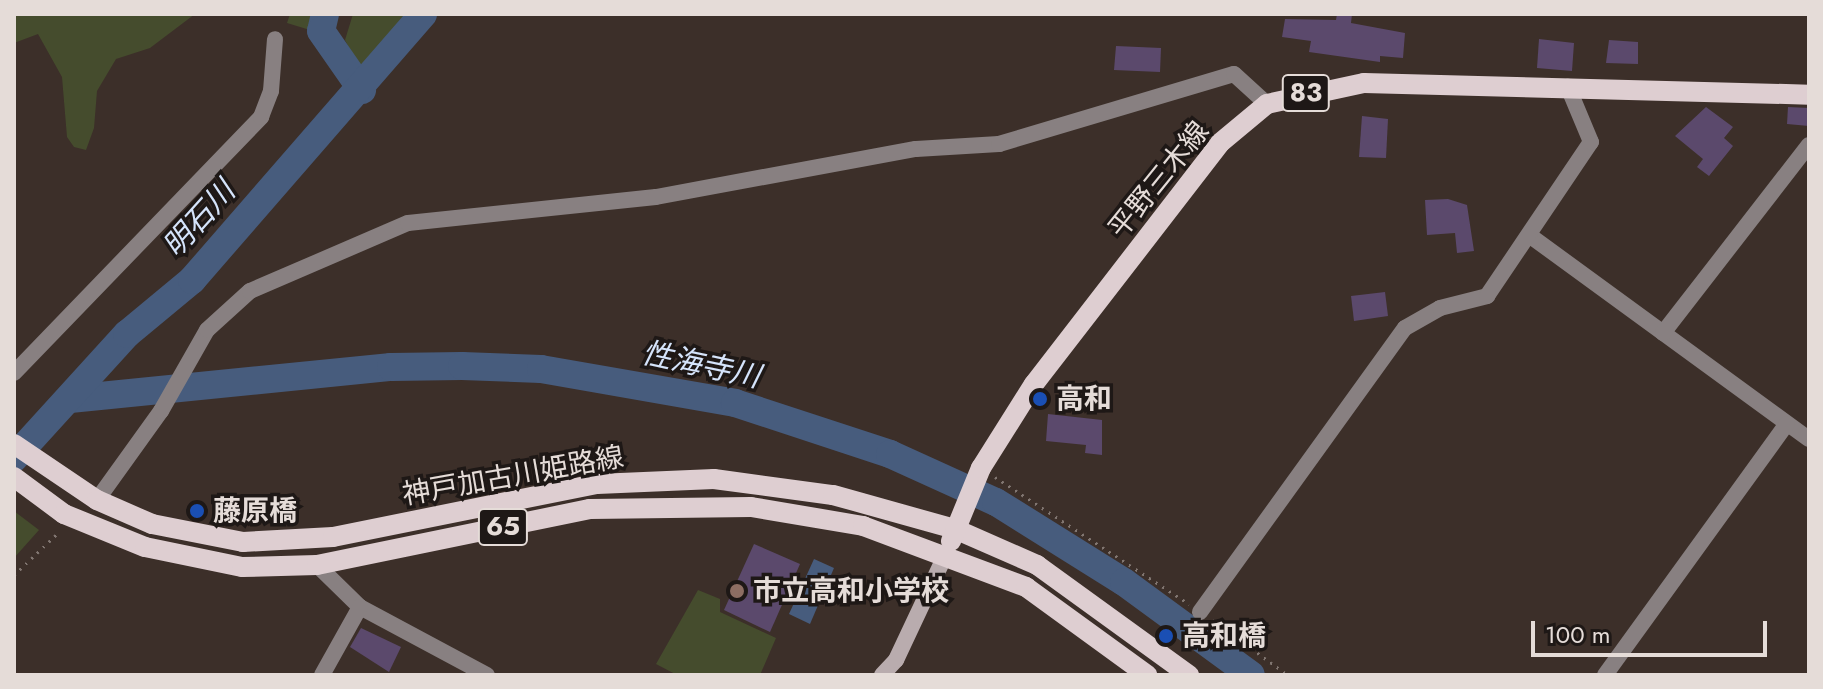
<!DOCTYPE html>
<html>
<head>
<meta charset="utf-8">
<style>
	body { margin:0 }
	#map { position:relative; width:1823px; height:689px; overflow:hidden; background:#3c2f29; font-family:Jost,"Noto Sans JP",sans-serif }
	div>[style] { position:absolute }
	.green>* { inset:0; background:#454c2d }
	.water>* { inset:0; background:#475c7d }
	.river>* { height:28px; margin:-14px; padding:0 14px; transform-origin:14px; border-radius:14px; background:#475c7d }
	.building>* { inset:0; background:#5b496c }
	.path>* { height:3px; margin-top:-1.5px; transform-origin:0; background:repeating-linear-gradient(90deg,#817671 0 2px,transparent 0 8px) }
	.street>* { height:16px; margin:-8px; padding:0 8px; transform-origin:8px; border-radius:8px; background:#888081 }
	.secondary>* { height:16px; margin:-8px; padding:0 8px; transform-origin:8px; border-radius:8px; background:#b9acae }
	.primary>* { height:20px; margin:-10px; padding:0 10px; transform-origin:10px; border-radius:10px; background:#deced1 }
	.dots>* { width:22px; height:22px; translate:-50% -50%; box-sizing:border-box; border:4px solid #1e1816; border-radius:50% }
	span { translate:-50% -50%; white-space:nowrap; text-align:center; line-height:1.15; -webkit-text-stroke:7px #1e1816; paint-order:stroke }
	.shield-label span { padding:2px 6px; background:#1e1816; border:2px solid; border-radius:6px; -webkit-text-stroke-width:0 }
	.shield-label { font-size:26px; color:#e5dcd8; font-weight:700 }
	.street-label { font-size:28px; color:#e5dcd8 }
	.poi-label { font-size:28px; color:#e5dcd8; font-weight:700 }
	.left { translate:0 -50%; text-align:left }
	.water-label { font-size:30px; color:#d5e4fb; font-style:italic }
	.frame { position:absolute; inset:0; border:16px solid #e5dcd8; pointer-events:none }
	.scale { position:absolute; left:1531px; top:621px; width:236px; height:36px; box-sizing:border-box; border:4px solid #e5dcd8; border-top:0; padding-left:10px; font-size:24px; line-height:28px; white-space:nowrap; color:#e5dcd8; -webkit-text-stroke:6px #1e1816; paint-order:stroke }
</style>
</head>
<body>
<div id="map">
	<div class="green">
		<div style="clip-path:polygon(14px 14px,195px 14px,150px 48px,116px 59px,97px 91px,94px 128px,86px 150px,74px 147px,67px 137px,62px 77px,38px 34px,14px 43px)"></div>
		<div style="clip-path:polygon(290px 14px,313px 14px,310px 30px,287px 23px)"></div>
		<div style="clip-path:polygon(353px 14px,408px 14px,361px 71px,345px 40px)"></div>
		<div style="clip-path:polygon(14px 511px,39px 530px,14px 558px)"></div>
		<div style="clip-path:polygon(698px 590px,720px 599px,720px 612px,776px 638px,760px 675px,677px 675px,656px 664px)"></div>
	</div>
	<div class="water">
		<div style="clip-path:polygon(814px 559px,834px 568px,810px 624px,789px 614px)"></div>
	</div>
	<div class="river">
		<div style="left:325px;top:14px;width:17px;rotate:103deg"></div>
		<div style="left:321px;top:31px;width:72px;rotate:55.2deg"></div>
		<div style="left:70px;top:399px;width:323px;rotate:-5.7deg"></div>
		<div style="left:391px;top:367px;width:71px;rotate:-0.8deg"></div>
		<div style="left:462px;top:366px;width:79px;rotate:2.2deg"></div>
		<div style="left:541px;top:369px;width:197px;rotate:9.9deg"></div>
		<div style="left:735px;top:403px;width:163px;rotate:18.2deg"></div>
		<div style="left:890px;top:454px;width:116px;rotate:24.4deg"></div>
		<div style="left:996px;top:502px;width:151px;rotate:32deg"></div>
		<div style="left:1124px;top:582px;width:157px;rotate:36.2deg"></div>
		<div style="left:14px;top:458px;width:168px;rotate:-47.7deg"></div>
		<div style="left:127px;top:334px;width:85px;rotate:-39.7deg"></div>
		<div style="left:192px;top:280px;width:352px;rotate:-49deg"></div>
	</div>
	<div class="building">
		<div style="clip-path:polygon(1337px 14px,1352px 14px,1351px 23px,1405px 33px,1403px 58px,1380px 56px,1380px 62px,1309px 52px,1311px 41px,1282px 37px,1285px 19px,1336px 20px)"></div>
		<div style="clip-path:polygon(1539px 39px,1574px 43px,1572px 71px,1537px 68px)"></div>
		<div style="clip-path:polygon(1609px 40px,1638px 42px,1638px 64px,1606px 63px)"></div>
		<div style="clip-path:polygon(1116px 46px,1161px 48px,1160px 72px,1114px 70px)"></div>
		<div style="clip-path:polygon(1706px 107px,1733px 127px,1724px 138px,1733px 146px,1709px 176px,1697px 167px,1703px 159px,1675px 136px)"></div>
		<div style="clip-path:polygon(1788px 107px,1809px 108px,1809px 126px,1787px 124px)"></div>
		<div style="clip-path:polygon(1362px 116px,1388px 119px,1386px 158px,1359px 157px)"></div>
		<div style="clip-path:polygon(1448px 199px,1467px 205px,1474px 251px,1457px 253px,1455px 233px,1427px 235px,1425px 200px)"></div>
		<div style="clip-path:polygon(1385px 292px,1388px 316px,1354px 321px,1351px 296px)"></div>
		<div style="clip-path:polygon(1048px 414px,1102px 420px,1102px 455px,1085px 453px,1086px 445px,1046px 441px)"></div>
		<div style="clip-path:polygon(754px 544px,800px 564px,770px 632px,724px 610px)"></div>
		<div style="clip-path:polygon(361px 628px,401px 647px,389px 672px,350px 647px)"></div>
	</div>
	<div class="path">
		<div style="left:995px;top:477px;width:232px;rotate:33.2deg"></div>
		<div style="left:14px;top:575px;width:62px;rotate:-43.7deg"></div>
		<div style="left:1212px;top:620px;width:94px;rotate:35.9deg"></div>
	</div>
	<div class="street">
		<div style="left:1529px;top:235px;width:346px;rotate:36.1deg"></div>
		<div style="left:1663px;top:333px;width:238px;rotate:-52.2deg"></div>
		<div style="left:14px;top:373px;width:356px;rotate:-46deg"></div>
		<div style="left:261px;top:117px;width:28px;rotate:-69deg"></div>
		<div style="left:271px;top:91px;width:52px;rotate:-85.6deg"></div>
		<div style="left:97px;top:500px;width:110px;rotate:-54.3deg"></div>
		<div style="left:161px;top:411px;width:93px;rotate:-60.4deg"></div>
		<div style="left:207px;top:330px;width:58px;rotate:-42.2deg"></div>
		<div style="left:250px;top:291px;width:172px;rotate:-23.3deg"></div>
		<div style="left:408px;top:223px;width:249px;rotate:-6deg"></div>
		<div style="left:656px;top:197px;width:264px;rotate:-10.5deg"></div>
		<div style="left:916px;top:149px;width:83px;rotate:-3.4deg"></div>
		<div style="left:999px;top:144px;width:245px;rotate:-16.6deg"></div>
		<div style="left:1234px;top:74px;width:45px;rotate:42.3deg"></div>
		<div style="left:317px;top:565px;width:60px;rotate:44.3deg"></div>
		<div style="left:360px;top:607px;width:144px;rotate:28.2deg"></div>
		<div style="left:1200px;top:612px;width:350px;rotate:-54.2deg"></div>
		<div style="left:1405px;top:328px;width:40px;rotate:-29.7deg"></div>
		<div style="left:1440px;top:308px;width:49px;rotate:-14.3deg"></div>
		<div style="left:1487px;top:296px;width:186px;rotate:-56deg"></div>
		<div style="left:1591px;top:142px;width:60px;rotate:-112.7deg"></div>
		<div style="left:322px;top:675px;width:78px;rotate:-60.8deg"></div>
		<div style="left:1605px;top:675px;width:310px;rotate:-54.1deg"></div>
	</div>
	<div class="secondary">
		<div style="left:882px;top:675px;width:21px;rotate:-47deg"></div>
		<div style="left:896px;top:660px;width:115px;rotate:-64.8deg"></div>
	</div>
	<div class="primary">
		<div style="left:14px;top:444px;width:100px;rotate:34deg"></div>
		<div style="left:97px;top:500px;width:60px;rotate:23.6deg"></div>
		<div style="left:152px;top:524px;width:93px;rotate:11.2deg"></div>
		<div style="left:243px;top:542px;width:90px;rotate:-3.2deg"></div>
		<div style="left:333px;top:537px;width:269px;rotate:-11.4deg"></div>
		<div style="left:597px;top:484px;width:117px;rotate:-2.4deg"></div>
		<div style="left:714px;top:479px;width:120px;rotate:7.7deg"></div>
		<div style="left:833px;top:495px;width:127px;rotate:15.6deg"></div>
		<div style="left:955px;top:529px;width:90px;rotate:23.7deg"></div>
		<div style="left:1037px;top:565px;width:188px;rotate:35.9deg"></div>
		<div style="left:14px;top:477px;width:62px;rotate:36.5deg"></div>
		<div style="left:64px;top:514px;width:87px;rotate:22.2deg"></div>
		<div style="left:145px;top:547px;width:99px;rotate:11.7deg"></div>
		<div style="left:242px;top:567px;width:75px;rotate:-1.5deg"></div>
		<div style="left:317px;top:565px;width:279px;rotate:-11.6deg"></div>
		<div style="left:590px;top:509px;width:161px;rotate:-0.7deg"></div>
		<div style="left:751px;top:507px;width:114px;rotate:9.6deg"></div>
		<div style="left:863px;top:526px;width:174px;rotate:20.5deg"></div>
		<div style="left:1026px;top:587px;width:150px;rotate:36deg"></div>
		<div style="left:951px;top:541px;width:79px;rotate:-67.7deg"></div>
		<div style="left:981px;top:468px;width:99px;rotate:-57.8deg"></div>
		<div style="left:1034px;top:384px;width:304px;rotate:-52.3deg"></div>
		<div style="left:1220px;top:143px;width:61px;rotate:-39.7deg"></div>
		<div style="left:1267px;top:104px;width:99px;rotate:-12.2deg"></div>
		<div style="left:1364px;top:83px;width:445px;rotate:1.5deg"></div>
	</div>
	<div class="dots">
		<div style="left:1040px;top:399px;background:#1a4fb4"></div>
		<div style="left:197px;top:511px;background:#1a4fb4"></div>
		<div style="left:737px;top:591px;background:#8d6e63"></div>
		<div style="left:1166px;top:636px;background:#1a4fb4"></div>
	</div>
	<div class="shield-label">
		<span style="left:1306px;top:93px">83</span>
		<span style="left:503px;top:527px">65</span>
	</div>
	<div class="street-label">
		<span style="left:1159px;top:180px;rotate:-51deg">平野三木線</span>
		<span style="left:513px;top:476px;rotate:-10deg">神戸加古川姫路線</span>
	</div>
	<div class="poi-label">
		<span class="left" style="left:1056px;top:399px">高和</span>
		<span class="left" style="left:213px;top:511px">藤原橋</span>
		<span class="left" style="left:753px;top:591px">市立高和小学校</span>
		<span class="left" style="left:1182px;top:636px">高和橋</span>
	</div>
	<div class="water-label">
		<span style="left:199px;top:219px;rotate:-48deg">明石川</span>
		<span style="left:701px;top:365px;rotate:12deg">性海寺川</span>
	</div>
	<div class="frame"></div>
	<div class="scale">100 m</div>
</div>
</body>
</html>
